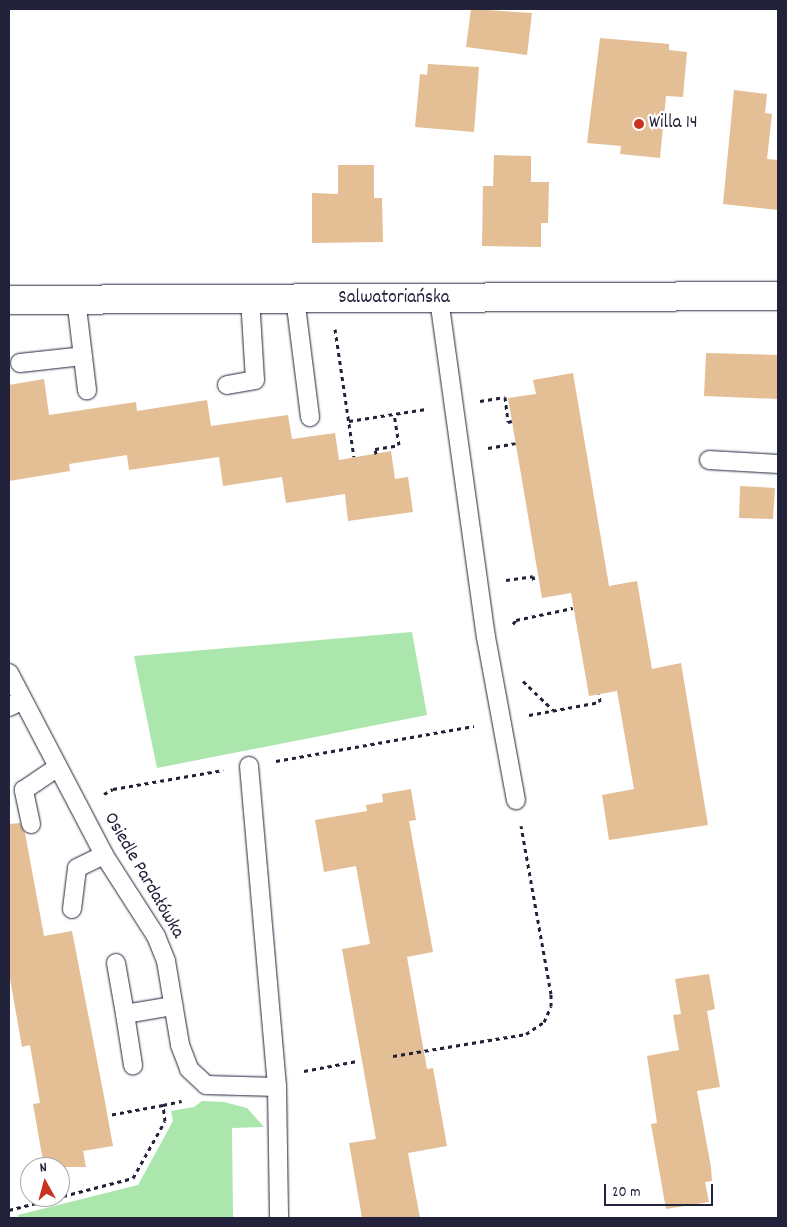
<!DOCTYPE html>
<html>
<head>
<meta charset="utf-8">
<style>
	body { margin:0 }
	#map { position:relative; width:787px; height:1227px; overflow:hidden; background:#fff; font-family:Dekko,sans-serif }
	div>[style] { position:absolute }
	.green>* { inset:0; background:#abe6ac }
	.building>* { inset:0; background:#e4be95 }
	.path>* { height:3px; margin-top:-1.5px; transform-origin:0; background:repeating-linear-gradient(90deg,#22223b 0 4px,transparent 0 8px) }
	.roads { filter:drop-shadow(0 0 1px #22223b) drop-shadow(0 0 1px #22223b) }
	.lane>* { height:18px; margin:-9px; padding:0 9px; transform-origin:9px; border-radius:9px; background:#fff }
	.street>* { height:28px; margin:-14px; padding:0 14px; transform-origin:14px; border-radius:14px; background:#fff }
	.dots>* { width:14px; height:14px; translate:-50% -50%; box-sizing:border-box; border:2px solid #fff; border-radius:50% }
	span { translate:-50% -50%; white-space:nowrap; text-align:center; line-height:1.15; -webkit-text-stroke:4.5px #fff; paint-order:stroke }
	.poi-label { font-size:19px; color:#22223b }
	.left { translate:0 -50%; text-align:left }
	.street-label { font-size:19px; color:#22223b }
	.frame { position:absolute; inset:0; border:10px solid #22223b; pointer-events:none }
	.north { position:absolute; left:20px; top:1157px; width:50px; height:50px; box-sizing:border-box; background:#fff; border:1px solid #a7a7b1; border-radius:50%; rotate:353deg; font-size:14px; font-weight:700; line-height:20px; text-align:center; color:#22223b }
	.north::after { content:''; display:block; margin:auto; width:18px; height:22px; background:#c8321e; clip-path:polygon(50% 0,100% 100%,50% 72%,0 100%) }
	.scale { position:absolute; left:604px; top:1184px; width:109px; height:22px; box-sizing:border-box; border:2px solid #22223b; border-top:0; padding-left:6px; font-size:15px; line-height:18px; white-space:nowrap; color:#22223b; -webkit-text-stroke:4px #fff; paint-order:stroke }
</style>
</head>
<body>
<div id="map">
	<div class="green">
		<div style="clip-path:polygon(412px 632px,427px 715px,157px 768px,134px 656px)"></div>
		<div style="clip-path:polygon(202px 1101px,224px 1102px,247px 1108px,264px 1127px,232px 1128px,233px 1218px,19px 1218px,18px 1215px,138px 1185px,173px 1121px,171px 1111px,194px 1107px)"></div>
	</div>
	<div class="building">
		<div style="clip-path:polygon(471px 9px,532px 13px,527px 55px,466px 47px)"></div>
		<div style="clip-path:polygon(600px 38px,669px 44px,669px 50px,687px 52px,683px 97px,666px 96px,660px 158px,620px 154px,621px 146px,587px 143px)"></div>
		<div style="clip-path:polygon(428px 64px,479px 67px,474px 132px,415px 127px,420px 74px,427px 75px)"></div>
		<div style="clip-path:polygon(734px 90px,767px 94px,765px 113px,772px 114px,767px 159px,778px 160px,778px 210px,723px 204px)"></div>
		<div style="clip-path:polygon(494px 155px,531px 156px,531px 182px,549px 182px,548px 223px,541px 223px,541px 247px,482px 246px,483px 186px,493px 186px)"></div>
		<div style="clip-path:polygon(338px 165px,374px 165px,374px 198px,382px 198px,383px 242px,312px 243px,312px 193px,338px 194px)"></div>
		<div style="clip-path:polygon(706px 353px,778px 355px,778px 399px,704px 396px)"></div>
		<div style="clip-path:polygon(573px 373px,609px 586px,637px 581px,652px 669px,681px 663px,708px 825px,609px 840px,602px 795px,634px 789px,617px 691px,589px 696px,571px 593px,542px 598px,508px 398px,536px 394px,533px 380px)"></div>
		<div style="clip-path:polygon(44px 379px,49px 415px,136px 402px,137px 411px,207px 400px,211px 426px,288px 415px,292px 439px,335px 433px,339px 460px,391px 451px,395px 479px,408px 477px,413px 512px,348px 521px,345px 494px,286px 503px,282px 477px,223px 486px,219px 457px,129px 470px,127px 455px,69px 464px,70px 471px,9px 481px,9px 385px)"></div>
		<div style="clip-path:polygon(740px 486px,775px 488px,773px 519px,739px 518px)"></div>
		<div style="clip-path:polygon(411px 789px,416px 820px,409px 821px,433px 952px,407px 957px,427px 1069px,433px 1068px,447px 1146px,408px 1153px,420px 1218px,362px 1218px,349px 1143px,376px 1139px,342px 949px,370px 944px,356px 866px,324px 872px,315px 820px,367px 811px,366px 805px,383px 802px,382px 794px)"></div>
		<div style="clip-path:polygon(20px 823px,25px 833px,44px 936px,72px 931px,103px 1091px,113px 1146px,83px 1151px,86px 1167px,44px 1167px,33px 1104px,40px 1103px,30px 1045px,22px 1047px,9px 973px,9px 824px)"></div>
		<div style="clip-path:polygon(709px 974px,715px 1009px,707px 1011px,720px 1087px,697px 1091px,711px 1167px,712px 1181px,705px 1182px,709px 1202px,666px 1209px,651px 1124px,657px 1123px,647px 1056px,679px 1050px,673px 1015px,681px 1014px,675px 979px)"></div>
	</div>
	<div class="path">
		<div style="left:335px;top:329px;width:129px;rotate:81.6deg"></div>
		<div style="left:480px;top:401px;width:25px;rotate:-9deg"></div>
		<div style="left:505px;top:397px;width:25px;rotate:83deg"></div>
		<div style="left:508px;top:422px;width:4px;rotate:-14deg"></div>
		<div style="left:349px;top:421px;width:78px;rotate:-8.9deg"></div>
		<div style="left:488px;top:448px;width:28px;rotate:-10deg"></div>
		<div style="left:376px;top:454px;width:5px;rotate:-101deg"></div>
		<div style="left:375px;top:449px;width:24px;rotate:-9deg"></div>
		<div style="left:399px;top:445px;width:31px;rotate:-99deg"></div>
		<div style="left:506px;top:580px;width:27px;rotate:-8deg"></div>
		<div style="left:533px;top:576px;width:5px;rotate:79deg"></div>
		<div style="left:513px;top:624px;width:5px;rotate:-53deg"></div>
		<div style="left:516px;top:620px;width:58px;rotate:-11.9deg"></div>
		<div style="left:523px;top:681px;width:42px;rotate:44deg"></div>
		<div style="left:529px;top:715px;width:72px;rotate:-10.4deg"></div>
		<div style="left:600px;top:702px;width:8px;rotate:-97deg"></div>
		<div style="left:276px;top:761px;width:201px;rotate:-10deg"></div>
		<div style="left:104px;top:794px;width:10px;rotate:-29deg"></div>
		<div style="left:113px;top:789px;width:112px;rotate:-9.8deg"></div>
		<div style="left:393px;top:1056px;width:135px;rotate:-9.4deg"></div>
		<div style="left:526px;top:1034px;width:22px;rotate:-34deg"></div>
		<div style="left:544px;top:1022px;width:17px;rotate:-66deg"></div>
		<div style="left:551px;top:1006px;width:12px;rotate:-90deg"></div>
		<div style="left:551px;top:994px;width:171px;rotate:-100.1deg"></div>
		<div style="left:304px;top:1071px;width:54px;rotate:-10.7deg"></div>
		<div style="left:163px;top:1105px;width:19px;rotate:-12deg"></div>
		<div style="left:9px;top:1210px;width:128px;rotate:-14.5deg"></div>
		<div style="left:133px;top:1178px;width:65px;rotate:-60.7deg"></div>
		<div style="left:165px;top:1121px;width:16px;rotate:-97deg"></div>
		<div style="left:163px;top:1105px;width:55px;rotate:169.5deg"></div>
	</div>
	<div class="roads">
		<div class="lane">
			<div style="left:295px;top:298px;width:120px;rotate:82.8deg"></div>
			<div style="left:76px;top:299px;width:92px;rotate:83.1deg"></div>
			<div style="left:439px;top:299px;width:341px;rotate:82.1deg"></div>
			<div style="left:486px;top:637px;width:166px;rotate:79.6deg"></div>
			<div style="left:20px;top:363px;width:63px;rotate:-6.3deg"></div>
			<div style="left:227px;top:385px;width:28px;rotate:-10deg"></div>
			<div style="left:255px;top:380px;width:82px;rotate:-93.5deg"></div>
			<div style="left:709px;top:460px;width:69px;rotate:3.3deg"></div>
			<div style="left:9px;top:673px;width:205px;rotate:62.4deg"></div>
			<div style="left:104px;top:855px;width:96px;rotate:57.3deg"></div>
			<div style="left:156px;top:936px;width:27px;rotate:68deg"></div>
			<div style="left:166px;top:961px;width:85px;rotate:80.5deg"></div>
			<div style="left:180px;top:1045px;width:26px;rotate:69deg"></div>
			<div style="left:189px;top:1069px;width:23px;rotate:43deg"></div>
			<div style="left:206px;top:1085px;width:71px;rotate:1.6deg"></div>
			<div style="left:9px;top:707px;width:15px;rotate:-28deg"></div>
			<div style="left:249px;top:766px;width:322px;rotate:85deg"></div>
			<div style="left:277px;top:1087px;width:131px;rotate:89.1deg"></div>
			<div style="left:31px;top:824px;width:35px;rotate:-102deg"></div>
			<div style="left:24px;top:790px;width:41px;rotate:-34.1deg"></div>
			<div style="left:72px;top:909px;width:41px;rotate:-83deg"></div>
			<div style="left:77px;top:868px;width:30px;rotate:-26deg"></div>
			<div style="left:116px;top:963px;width:52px;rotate:80deg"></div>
			<div style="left:125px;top:1014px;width:49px;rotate:-9.5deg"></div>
			<div style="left:125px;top:1014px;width:52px;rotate:81.1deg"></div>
		</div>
		<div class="street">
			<div style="left:9px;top:300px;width:769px;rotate:-0.3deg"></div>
		</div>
	</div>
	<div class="dots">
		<div style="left:639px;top:124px;background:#c8321e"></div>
	</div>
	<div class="poi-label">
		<span class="left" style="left:649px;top:124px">Willa 14</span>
	</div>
	<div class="street-label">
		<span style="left:394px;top:299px">Salwatoriańska</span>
		<span style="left:143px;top:876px;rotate:60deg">Osiedle Pardałówka</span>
	</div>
	<div class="frame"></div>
	<div class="north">N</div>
	<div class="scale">20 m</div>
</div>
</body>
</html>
